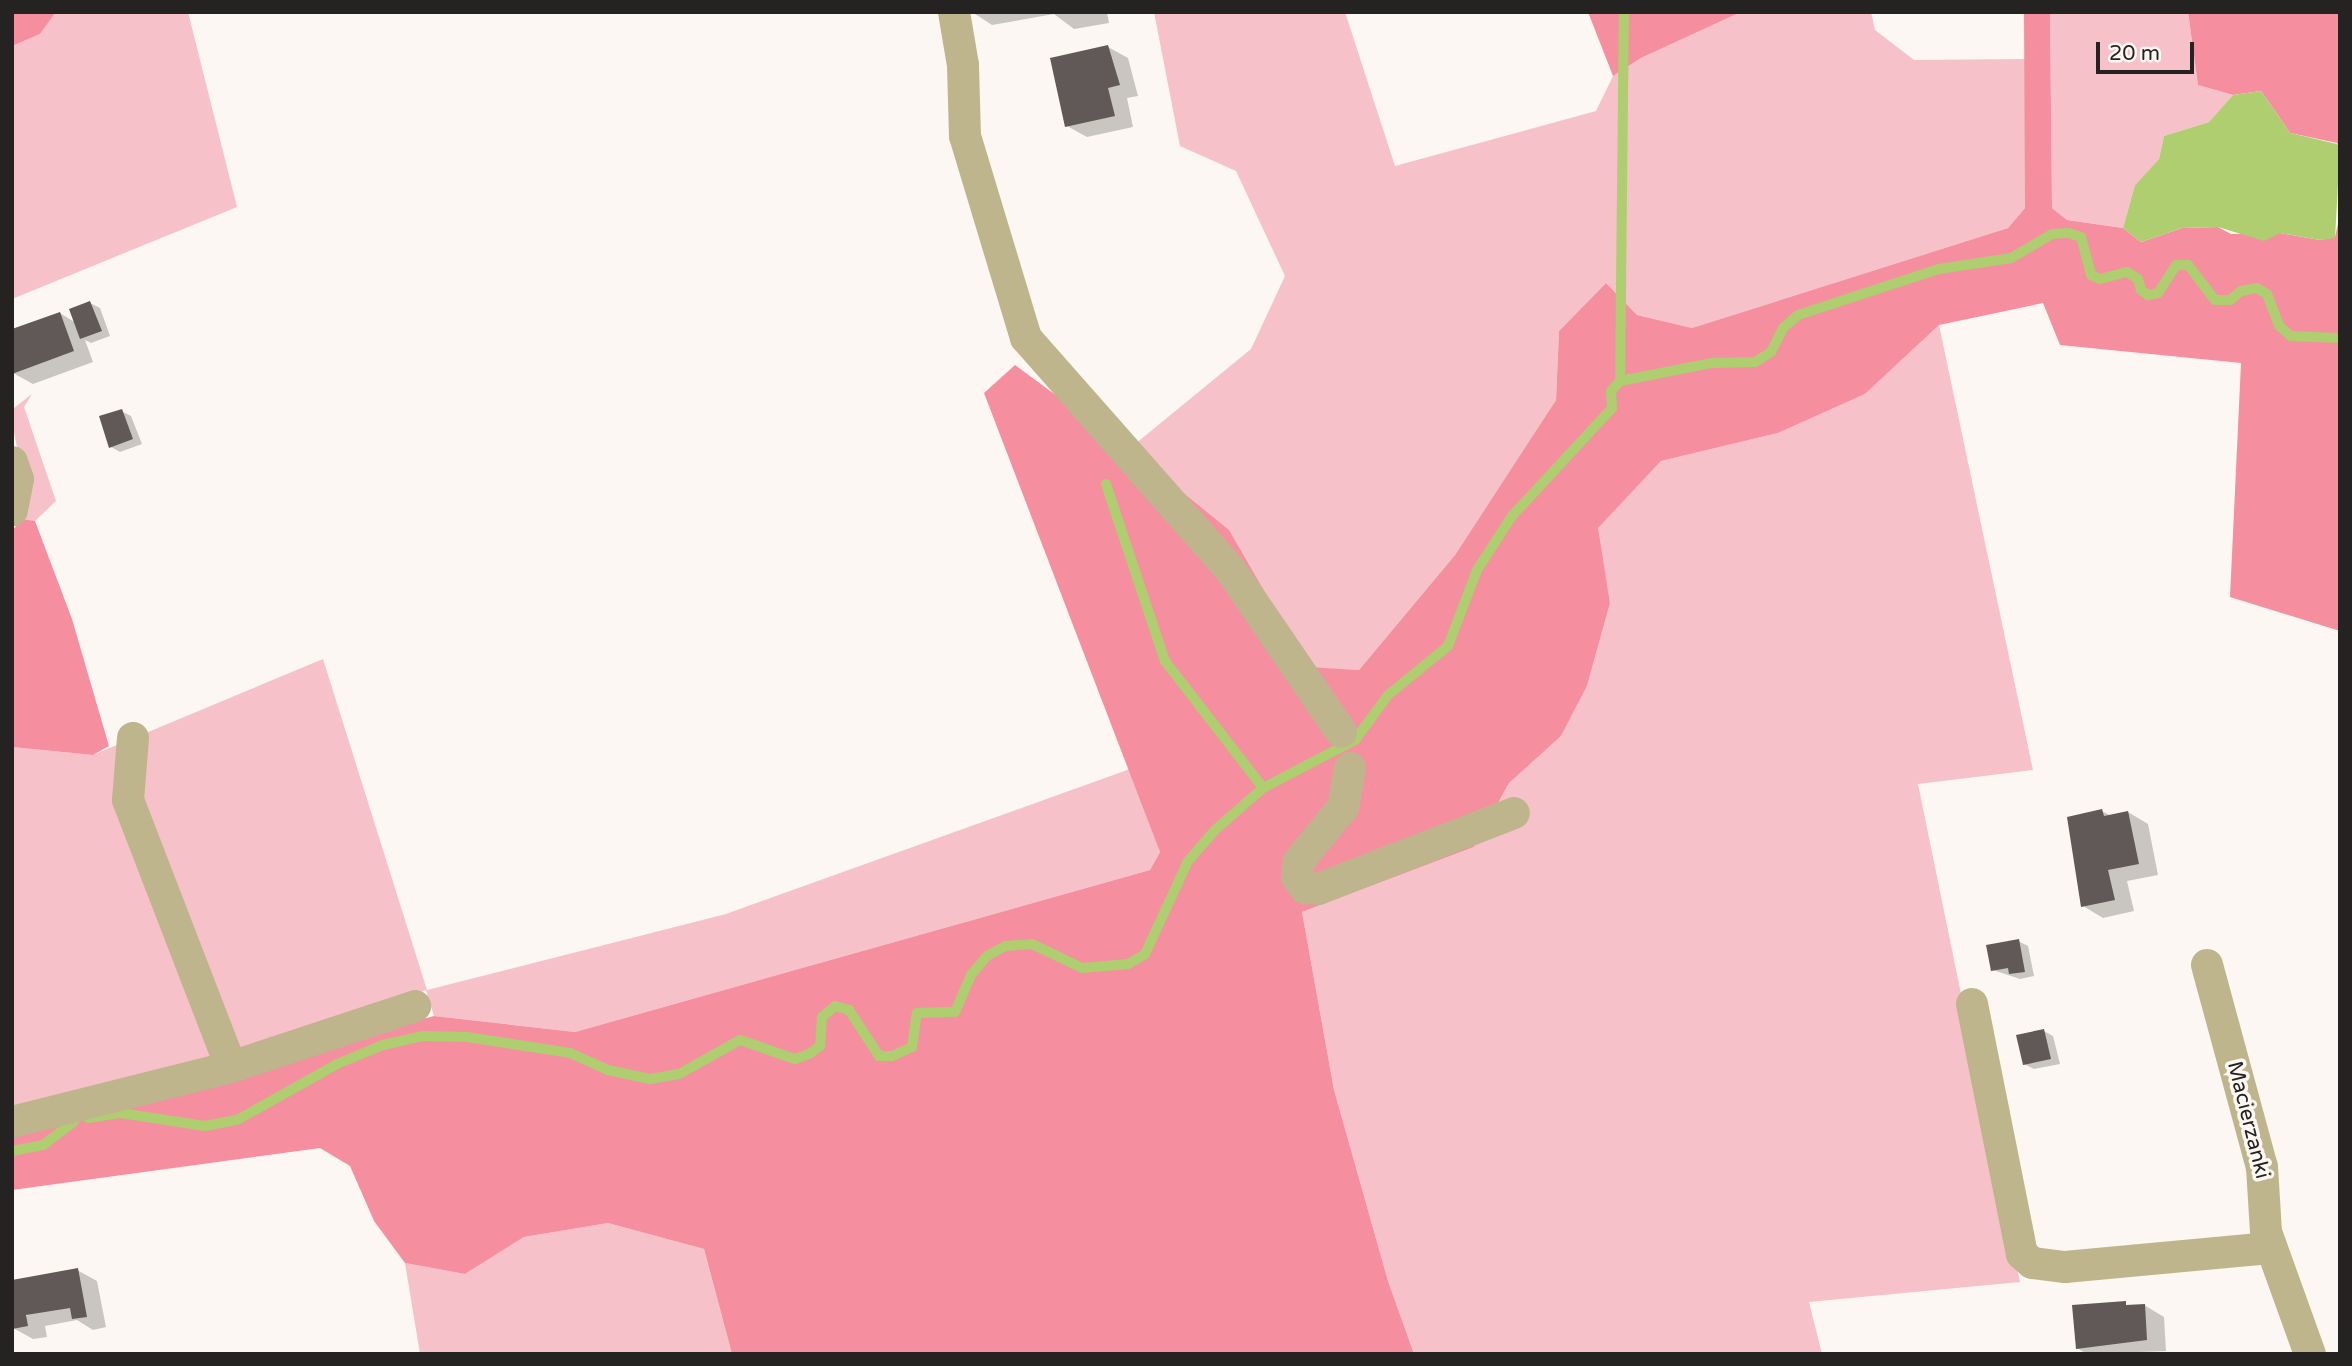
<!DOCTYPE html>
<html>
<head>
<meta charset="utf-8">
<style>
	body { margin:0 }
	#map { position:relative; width:2352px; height:1366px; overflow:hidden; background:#fcf7f2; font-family:"Varela Round",sans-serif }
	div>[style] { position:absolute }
	.green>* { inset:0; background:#f6c1c8 }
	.forest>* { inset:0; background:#f58fa0 }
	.water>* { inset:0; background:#aece70 }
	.shadow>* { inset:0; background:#0003 }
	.stream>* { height:10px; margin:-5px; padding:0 5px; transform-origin:5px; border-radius:5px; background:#aece70 }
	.building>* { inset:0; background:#605957 }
	.minor>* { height:32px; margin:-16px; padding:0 16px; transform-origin:16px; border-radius:16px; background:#bfb58c }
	span { translate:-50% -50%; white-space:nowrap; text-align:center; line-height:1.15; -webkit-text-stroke:7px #fcf7f2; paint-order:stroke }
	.street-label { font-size:21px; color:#252321 }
	.frame { position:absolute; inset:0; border:14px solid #252321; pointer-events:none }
	.scale { position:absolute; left:2096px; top:42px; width:98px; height:32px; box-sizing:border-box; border:4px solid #252321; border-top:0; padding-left:9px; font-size:21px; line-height:24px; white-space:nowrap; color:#252321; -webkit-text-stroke:5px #fcf7f2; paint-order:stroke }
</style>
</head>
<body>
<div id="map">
	<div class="green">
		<div style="clip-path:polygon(56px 12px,188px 12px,237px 207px,12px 299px,12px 46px,40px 34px)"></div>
		<div style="clip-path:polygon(1154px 12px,1345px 12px,1395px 166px,1596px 111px,1613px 76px,1641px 58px,1741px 12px,1871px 12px,1875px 30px,1914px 60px,2025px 59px,2025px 208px,2008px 228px,1692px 328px,1637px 315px,1606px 283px,1559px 331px,1556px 400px,1455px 555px,1359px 670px,1308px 668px,1129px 449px,1251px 349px,1285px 276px,1236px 171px,1180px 146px)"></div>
		<div style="clip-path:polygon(2050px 12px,2188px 12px,2198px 85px,2233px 95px,2209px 122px,2164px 136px,2159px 159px,2135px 185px,2123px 228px,2067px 220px,2052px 208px)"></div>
		<div style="clip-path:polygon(1939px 325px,2033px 770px,1918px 784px,2020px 1282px,1809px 1302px,1822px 1354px,1414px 1354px,1388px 1281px,1334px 1090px,1302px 912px,1474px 847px,1509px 783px,1561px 736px,1587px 686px,1610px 603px,1597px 528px,1661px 461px,1778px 433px,1865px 394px)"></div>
		<div style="clip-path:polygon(32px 394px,24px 407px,56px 501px,35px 521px,22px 519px,23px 478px,12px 422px,14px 408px)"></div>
		<div style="clip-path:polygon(323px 659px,427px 990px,726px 914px,1130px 769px,1160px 852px,1150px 870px,575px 1032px,434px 1016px,426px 990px,239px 1053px,12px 1112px,12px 747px,93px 755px)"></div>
		<div style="clip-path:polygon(608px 1223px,704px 1249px,732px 1354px,420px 1354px,405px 1263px,465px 1274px,524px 1237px)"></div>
	</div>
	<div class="forest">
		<div style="clip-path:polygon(12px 12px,56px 12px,40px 34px,12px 46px)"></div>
		<div style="clip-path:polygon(1588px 12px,1741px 12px,1641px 58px,1613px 76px)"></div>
		<div style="clip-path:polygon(2024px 12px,2050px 12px,2052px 208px,2067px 220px,2123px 228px,2141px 242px,2182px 228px,2218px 227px,2231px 234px,2280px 233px,2320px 240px,2335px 237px,2340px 215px,2340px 631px,2230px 597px,2241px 363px,2060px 345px,2043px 303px,1939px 325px,1865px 394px,1778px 433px,1661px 461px,1598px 528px,1610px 603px,1587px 686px,1561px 736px,1509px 783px,1474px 847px,1302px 912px,1334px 1090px,1388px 1281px,1414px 1354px,732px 1354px,704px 1249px,608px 1223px,524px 1237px,465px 1274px,405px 1263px,374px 1221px,350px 1166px,320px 1148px,12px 1190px,12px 1131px,434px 1016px,575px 1032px,1150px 870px,1160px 852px,984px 393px,1015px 365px,1129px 449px,1229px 530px,1308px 667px,1359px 670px,1455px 555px,1556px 400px,1559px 331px,1606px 283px,1637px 315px,1692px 328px,2008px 228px,2025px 208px)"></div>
		<div style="clip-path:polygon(2188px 12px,2340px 12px,2340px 148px,2337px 143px,2290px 133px,2261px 91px,2233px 95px,2198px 85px)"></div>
		<div style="clip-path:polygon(22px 519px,35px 521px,72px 619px,109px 746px,93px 755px,12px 747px,12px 531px)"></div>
	</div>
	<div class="water">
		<div style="clip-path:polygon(2261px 91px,2290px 133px,2337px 144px,2340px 148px,2335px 238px,2320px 240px,2280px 233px,2264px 241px,2218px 227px,2182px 228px,2141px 242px,2123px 228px,2135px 185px,2159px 159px,2164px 136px,2209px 122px,2233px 95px)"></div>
	</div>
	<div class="shadow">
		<div style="clip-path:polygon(972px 12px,1107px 12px,1109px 23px,1074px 29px,1054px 14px,992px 25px)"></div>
		<div style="clip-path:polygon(1108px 47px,1128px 58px,1138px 96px,1127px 98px,1133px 127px,1087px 137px,1067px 126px)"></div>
		<div style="clip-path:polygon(90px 303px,100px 308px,110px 336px,91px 343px,85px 340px,93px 362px,33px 384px,13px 373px,60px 313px,76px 323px)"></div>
		<div style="clip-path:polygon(121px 411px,131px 416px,142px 444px,120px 452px,111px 447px)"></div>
		<div style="clip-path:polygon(2102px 811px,2111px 816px,2128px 812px,2148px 824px,2158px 875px,2127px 881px,2134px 911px,2103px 918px,2083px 906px)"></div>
		<div style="clip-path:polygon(2018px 941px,2028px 946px,2034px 976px,2020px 979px,1993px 970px)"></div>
		<div style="clip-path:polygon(2044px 1031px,2053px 1036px,2060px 1064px,2034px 1069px,2024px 1064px)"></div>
		<div style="clip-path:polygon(77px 1270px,97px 1281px,106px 1327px,93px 1330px,77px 1320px,45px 1326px,47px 1337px,33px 1339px,13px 1328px)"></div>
		<div style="clip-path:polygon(2144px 1305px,2164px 1317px,2166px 1351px,2087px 1354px,2077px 1348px)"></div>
	</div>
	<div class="stream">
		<div style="left:1620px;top:381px;width:369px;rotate:-89.4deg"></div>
		<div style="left:1106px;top:484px;width:187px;rotate:71.6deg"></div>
		<div style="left:1165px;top:661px;width:160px;rotate:52.3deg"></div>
		<div style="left:88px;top:1118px;width:32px;rotate:-9deg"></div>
		<div style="left:120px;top:1113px;width:86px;rotate:8.7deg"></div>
		<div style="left:205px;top:1126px;width:33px;rotate:-11deg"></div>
		<div style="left:237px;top:1120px;width:115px;rotate:-29.2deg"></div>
		<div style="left:337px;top:1064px;width:50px;rotate:-22.4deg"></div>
		<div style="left:383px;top:1045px;width:41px;rotate:-12.7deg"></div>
		<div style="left:423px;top:1036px;width:44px;rotate:1.3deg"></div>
		<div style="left:467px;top:1037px;width:104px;rotate:8.8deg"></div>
		<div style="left:570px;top:1053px;width:42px;rotate:24.1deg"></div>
		<div style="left:608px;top:1070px;width:43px;rotate:12.1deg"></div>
		<div style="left:650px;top:1079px;width:29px;rotate:-10deg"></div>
		<div style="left:679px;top:1074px;width:70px;rotate:-29.1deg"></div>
		<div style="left:740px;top:1040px;width:58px;rotate:19.1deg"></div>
		<div style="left:795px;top:1059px;width:15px;rotate:-20deg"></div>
		<div style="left:809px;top:1054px;width:14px;rotate:-36deg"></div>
		<div style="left:820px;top:1046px;width:29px;rotate:-86deg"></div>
		<div style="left:822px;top:1017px;width:17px;rotate:-40deg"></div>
		<div style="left:835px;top:1006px;width:15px;rotate:16deg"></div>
		<div style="left:849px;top:1010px;width:55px;rotate:56.9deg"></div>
		<div style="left:879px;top:1056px;width:13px"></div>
		<div style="left:892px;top:1056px;width:22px;rotate:-24deg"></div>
		<div style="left:912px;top:1047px;width:34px;rotate:-82deg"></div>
		<div style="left:917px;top:1013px;width:38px;rotate:-2deg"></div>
		<div style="left:955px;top:1012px;width:40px;rotate:-66.6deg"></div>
		<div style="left:971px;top:975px;width:25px;rotate:-50deg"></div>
		<div style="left:987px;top:956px;width:21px;rotate:-29deg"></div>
		<div style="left:1005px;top:946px;width:27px;rotate:-4deg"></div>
		<div style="left:1032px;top:944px;width:55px;rotate:25.6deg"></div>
		<div style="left:1082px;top:968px;width:46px;rotate:-5deg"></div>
		<div style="left:1128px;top:964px;width:20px;rotate:-30deg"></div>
		<div style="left:1145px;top:954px;width:102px;rotate:-65.2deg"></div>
		<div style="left:1188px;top:861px;width:41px;rotate:-48.9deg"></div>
		<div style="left:1215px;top:830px;width:64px;rotate:-41.2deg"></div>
		<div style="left:1263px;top:788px;width:104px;rotate:-27.6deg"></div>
		<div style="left:1355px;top:740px;width:56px;rotate:-53.7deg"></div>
		<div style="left:1388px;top:695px;width:77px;rotate:-39.2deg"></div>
		<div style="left:1448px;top:646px;width:81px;rotate:-69.1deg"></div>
		<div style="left:1477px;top:570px;width:64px;rotate:-57.1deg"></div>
		<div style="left:1512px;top:516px;width:147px;rotate:-47.2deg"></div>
		<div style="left:1612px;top:408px;width:17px;rotate:-93deg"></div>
		<div style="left:1611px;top:391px;width:13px;rotate:-48deg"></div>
		<div style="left:1620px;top:381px;width:94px;rotate:-11.1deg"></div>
		<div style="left:1712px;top:363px;width:43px;rotate:-1.3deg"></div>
		<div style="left:1755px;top:362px;width:19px;rotate:-32deg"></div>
		<div style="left:1771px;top:352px;width:27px;rotate:-63deg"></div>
		<div style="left:1783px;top:328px;width:20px;rotate:-41deg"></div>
		<div style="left:1798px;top:315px;width:148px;rotate:-18.1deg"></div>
		<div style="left:1939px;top:269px;width:73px;rotate:-8.7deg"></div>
		<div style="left:2011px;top:258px;width:48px;rotate:-30.3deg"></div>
		<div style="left:2052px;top:234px;width:16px;rotate:-4deg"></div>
		<div style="left:2068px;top:233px;width:14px;rotate:17deg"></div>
		<div style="left:2081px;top:237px;width:39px;rotate:75deg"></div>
		<div style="left:2091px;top:275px;width:10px;rotate:24deg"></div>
		<div style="left:2100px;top:279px;width:28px;rotate:-15deg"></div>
		<div style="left:2127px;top:272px;width:13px;rotate:32deg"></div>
		<div style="left:2138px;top:279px;width:11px;rotate:75deg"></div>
		<div style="left:2141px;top:290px;width:9px;rotate:36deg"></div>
		<div style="left:2148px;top:295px;width:10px;rotate:-11deg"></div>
		<div style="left:2158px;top:293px;width:33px;rotate:-57deg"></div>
		<div style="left:2176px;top:265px;width:12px"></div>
		<div style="left:2188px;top:265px;width:44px;rotate:52.4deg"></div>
		<div style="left:2215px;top:300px;width:15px"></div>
		<div style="left:2230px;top:300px;width:14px;rotate:-39deg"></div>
		<div style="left:2241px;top:291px;width:16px;rotate:-11deg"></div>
		<div style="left:2257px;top:288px;width:12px;rotate:31deg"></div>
		<div style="left:2267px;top:294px;width:34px;rotate:69deg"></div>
		<div style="left:2279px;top:326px;width:16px;rotate:40deg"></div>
		<div style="left:2291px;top:336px;width:49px;rotate:2.3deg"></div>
		<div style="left:12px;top:1151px;width:32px;rotate:-11deg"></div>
		<div style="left:43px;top:1145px;width:39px;rotate:-37deg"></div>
	</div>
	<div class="building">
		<div style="clip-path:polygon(1108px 45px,1120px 85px,1108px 88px,1115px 116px,1065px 127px,1050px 58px)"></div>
		<div style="clip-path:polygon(90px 301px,102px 331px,80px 339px,69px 309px)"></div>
		<div style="clip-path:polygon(60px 312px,74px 351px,12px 374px,12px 329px)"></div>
		<div style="clip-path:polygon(122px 409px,133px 439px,109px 448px,99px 416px)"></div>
		<div style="clip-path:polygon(2102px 809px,2104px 816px,2128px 811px,2139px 864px,2108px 870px,2115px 900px,2081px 907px,2067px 817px)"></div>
		<div style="clip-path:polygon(2019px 939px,2025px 972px,2009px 974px,2008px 968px,1991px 971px,1986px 945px)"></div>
		<div style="clip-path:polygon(2044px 1029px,2051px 1059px,2023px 1065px,2016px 1035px)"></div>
		<div style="clip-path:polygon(78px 1268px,87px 1317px,72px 1319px,70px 1308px,26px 1315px,28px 1326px,12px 1329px,12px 1280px)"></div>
		<div style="clip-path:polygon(2126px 1301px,2126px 1305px,2145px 1304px,2147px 1340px,2076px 1349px,2072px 1305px)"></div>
	</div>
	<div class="minor">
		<div style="left:954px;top:12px;width:54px;rotate:80.4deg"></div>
		<div style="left:963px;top:65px;width:71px;rotate:88.4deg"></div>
		<div style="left:965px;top:136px;width:211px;rotate:73.2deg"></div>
		<div style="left:1026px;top:338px;width:308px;rotate:48.6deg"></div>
		<div style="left:1230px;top:569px;width:197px;rotate:55.7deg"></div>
		<div style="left:12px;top:462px;width:18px;rotate:71deg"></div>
		<div style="left:18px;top:479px;width:32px;rotate:101deg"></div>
		<div style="left:133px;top:738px;width:62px;rotate:94.6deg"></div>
		<div style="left:128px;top:800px;width:286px;rotate:68.9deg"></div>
		<div style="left:1350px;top:768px;width:40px;rotate:100deg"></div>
		<div style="left:1343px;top:807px;width:70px;rotate:129.2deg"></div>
		<div style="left:1299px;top:861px;width:16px;rotate:97deg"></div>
		<div style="left:1297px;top:877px;width:14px;rotate:54deg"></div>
		<div style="left:1305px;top:888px;width:13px;rotate:4deg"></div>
		<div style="left:1318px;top:889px;width:210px;rotate:-21.2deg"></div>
		<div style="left:2207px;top:965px;width:209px;rotate:74.8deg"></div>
		<div style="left:2262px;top:1167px;width:65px;rotate:86.5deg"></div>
		<div style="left:2266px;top:1232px;width:130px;rotate:70.2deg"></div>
		<div style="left:1972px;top:1004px;width:255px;rotate:78.7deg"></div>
		<div style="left:2022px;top:1254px;width:13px;rotate:42deg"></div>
		<div style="left:2032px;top:1263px;width:33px;rotate:7deg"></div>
		<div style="left:2065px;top:1267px;width:206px;rotate:-5.3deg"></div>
		<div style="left:12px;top:1122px;width:226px;rotate:-14.1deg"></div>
		<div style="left:231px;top:1067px;width:194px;rotate:-18.3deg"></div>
	</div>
	<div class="street-label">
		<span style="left:2248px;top:1120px;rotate:76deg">Macierzanki</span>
	</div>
	<div class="frame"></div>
	<div class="scale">20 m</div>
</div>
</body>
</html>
